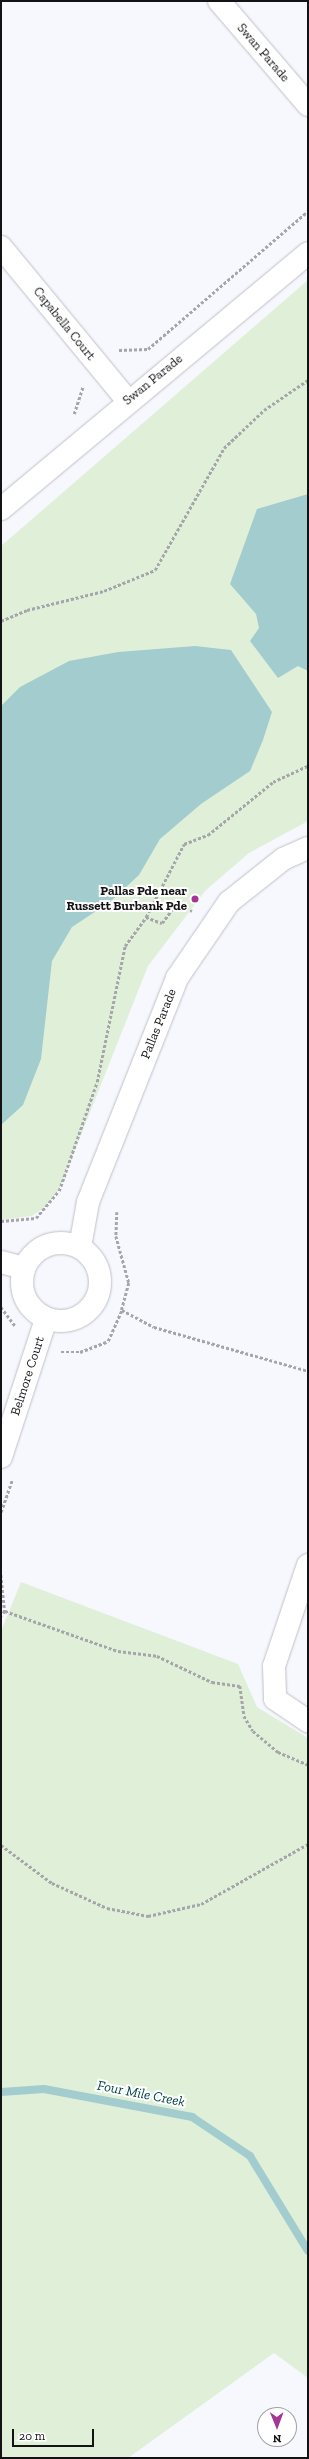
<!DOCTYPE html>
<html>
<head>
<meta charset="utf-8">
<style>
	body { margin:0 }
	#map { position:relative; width:309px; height:2459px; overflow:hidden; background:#f7f7fe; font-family:"Zilla Slab",serif }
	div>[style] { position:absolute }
	.green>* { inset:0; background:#e0f0d8 }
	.water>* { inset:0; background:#a3cccf }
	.stream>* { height:8px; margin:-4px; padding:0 4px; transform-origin:4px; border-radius:4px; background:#a3cccf }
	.path>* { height:2.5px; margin-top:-1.25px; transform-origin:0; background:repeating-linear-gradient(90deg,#a5a5ab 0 3px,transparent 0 5px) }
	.roads { filter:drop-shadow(0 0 1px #c0c0c9) drop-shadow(0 0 1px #c0c0c9) }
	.minor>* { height:22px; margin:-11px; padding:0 11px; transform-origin:11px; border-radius:11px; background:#fff }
	.minor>.ring { margin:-11px; padding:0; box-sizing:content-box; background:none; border:22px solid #fff; border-radius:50% }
	.dots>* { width:11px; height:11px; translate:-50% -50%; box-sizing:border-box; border:2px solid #fff; border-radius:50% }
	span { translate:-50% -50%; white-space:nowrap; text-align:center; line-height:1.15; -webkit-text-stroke:4px #fff; paint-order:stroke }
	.street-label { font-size:13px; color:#131316 }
	.poi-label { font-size:13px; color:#131316; font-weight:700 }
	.right { translate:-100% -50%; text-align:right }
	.water-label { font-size:14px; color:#004044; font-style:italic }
	.frame { position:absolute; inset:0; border:2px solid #131316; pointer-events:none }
	.north { position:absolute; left:257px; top:2407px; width:40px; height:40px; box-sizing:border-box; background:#fff; border:1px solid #a1a1a2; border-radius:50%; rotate:179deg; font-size:11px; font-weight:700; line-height:16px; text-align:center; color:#131316 }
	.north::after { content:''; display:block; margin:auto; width:14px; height:18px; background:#a43695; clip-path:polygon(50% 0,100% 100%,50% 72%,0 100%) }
	.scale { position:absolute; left:12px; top:2429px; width:82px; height:18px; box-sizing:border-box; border:2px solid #131316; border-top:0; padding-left:5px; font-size:12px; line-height:14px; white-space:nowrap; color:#131316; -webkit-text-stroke:3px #fff; paint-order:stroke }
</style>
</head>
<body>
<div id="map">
	<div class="green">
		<div style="clip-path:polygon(308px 280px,308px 821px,249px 853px,206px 890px,148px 966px,60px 1188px,44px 1208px,32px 1216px,1px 1220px,1px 546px)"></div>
		<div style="clip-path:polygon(21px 1582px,238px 1664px,257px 1707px,308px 1738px,308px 2378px,274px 2353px,128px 2458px,1px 2458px,1px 1631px)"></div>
	</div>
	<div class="water">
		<div style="clip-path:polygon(308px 494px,308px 671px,298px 666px,278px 678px,250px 641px,259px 628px,256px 614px,230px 584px,257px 509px)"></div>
		<div style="clip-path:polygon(195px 646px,231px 650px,272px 712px,263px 740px,250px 771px,201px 804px,160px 839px,139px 875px,110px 902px,72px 927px,52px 961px,41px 1059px,23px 1105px,1px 1125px,1px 706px,20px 687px,69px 661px,118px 652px)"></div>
	</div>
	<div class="stream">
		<div style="left:1px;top:2092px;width:43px;rotate:-4deg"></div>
		<div style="left:44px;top:2089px;width:151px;rotate:10.7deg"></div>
		<div style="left:192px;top:2117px;width:70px;rotate:33.9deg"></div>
		<div style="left:250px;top:2156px;width:111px;rotate:58.6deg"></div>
	</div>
	<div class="path">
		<div style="left:119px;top:350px;width:29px;rotate:-2deg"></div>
		<div style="left:148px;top:349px;width:211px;rotate:-40.8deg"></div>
		<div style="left:74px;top:414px;width:29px;rotate:-72deg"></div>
		<div style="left:1px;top:621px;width:28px;rotate:-23deg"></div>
		<div style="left:27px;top:610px;width:79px;rotate:-13.9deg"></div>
		<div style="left:104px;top:591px;width:55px;rotate:-22.4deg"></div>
		<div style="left:155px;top:570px;width:140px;rotate:-60.5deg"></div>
		<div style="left:224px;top:448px;width:55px;rotate:-43.5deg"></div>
		<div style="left:264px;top:410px;width:53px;rotate:-34.3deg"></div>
		<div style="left:146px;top:917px;width:17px;rotate:21deg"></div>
		<div style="left:162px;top:923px;width:25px;rotate:-53deg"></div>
		<div style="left:177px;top:903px;width:17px;rotate:28deg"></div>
		<div style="left:117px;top:1212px;width:24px;rotate:92deg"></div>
		<div style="left:116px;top:1236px;width:49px;rotate:74.5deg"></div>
		<div style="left:129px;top:1283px;width:28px;rotate:105deg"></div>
		<div style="left:122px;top:1310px;width:36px;rotate:28deg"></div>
		<div style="left:154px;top:1327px;width:160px;rotate:15.9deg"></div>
		<div style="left:1px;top:1221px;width:35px;rotate:-5deg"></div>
		<div style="left:36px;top:1218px;width:35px;rotate:-50deg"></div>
		<div style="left:59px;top:1191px;width:115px;rotate:-70.8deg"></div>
		<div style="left:97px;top:1082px;width:139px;rotate:-78.4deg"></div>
		<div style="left:125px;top:946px;width:36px;rotate:-54deg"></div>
		<div style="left:146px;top:917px;width:82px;rotate:-62.5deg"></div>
		<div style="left:184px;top:844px;width:26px;rotate:-21deg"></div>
		<div style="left:208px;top:835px;width:84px;rotate:-39.2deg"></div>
		<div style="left:273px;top:782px;width:38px;rotate:-25deg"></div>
		<div style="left:1px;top:1307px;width:25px;rotate:53deg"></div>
		<div style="left:61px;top:1352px;width:19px"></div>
		<div style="left:80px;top:1352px;width:30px;rotate:-21deg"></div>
		<div style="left:108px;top:1341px;width:34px;rotate:-66deg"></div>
		<div style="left:1px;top:1512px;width:34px;rotate:-71deg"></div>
		<div style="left:1px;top:1575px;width:36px;rotate:84deg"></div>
		<div style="left:5px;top:1611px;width:6px;rotate:129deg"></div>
		<div style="left:5px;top:1611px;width:120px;rotate:19.5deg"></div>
		<div style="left:118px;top:1651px;width:39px;rotate:7deg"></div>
		<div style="left:157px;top:1656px;width:61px;rotate:25.3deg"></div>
		<div style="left:212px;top:1682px;width:28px;rotate:8deg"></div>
		<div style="left:240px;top:1686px;width:30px;rotate:82deg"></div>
		<div style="left:244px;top:1716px;width:17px;rotate:59deg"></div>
		<div style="left:253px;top:1731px;width:33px;rotate:40deg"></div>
		<div style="left:278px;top:1752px;width:33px;rotate:23deg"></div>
		<div style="left:1px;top:1845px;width:64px;rotate:36.7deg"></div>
		<div style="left:52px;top:1883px;width:60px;rotate:24.4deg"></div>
		<div style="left:107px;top:1908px;width:42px;rotate:11deg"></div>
		<div style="left:148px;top:1916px;width:54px;rotate:-12.8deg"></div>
		<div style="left:201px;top:1904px;width:123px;rotate:-29.3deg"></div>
	</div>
	<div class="roads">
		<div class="minor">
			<div style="left:219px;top:1px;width:137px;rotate:49.4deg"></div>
			<div style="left:1px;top:247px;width:200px;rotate:50.5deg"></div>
			<div style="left:1px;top:509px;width:400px;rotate:-39.8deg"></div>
			<div class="ring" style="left:22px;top:1243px;width:56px;height:56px"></div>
			<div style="left:80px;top:1247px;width:46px;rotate:-79.9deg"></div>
			<div style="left:88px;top:1202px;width:241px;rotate:-68.3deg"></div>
			<div style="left:177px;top:978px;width:92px;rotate:-55.6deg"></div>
			<div style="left:229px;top:902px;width:69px;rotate:-38.5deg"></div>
			<div style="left:283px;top:859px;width:27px;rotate:-24deg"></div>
			<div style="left:1px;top:1262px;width:24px;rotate:15deg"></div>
			<div style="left:1px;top:1457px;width:145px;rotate:-71.9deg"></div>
			<div style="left:308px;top:1565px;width:107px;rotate:108.6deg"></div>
			<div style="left:274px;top:1666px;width:33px;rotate:88deg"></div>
			<div style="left:275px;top:1699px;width:40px;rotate:34deg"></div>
		</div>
	</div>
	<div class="dots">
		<div style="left:195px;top:899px;background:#a43695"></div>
	</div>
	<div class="street-label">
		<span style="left:263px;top:53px;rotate:49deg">Swan Parade</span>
		<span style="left:64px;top:324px;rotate:51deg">Capabella Court</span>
		<span style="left:153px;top:380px;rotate:-39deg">Swan Parade</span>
		<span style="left:159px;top:1024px;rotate:-68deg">Pallas Parade</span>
		<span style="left:28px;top:1376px;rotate:-72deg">Belmore Court</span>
	</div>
	<div class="poi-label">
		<span class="right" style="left:187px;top:899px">Pallas Pde near<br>Russett Burbank Pde</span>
	</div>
	<div class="water-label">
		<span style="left:141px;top:2094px;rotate:11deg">Four Mile Creek</span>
	</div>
	<div class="frame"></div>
	<div class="north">N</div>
	<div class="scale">20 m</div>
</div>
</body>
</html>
